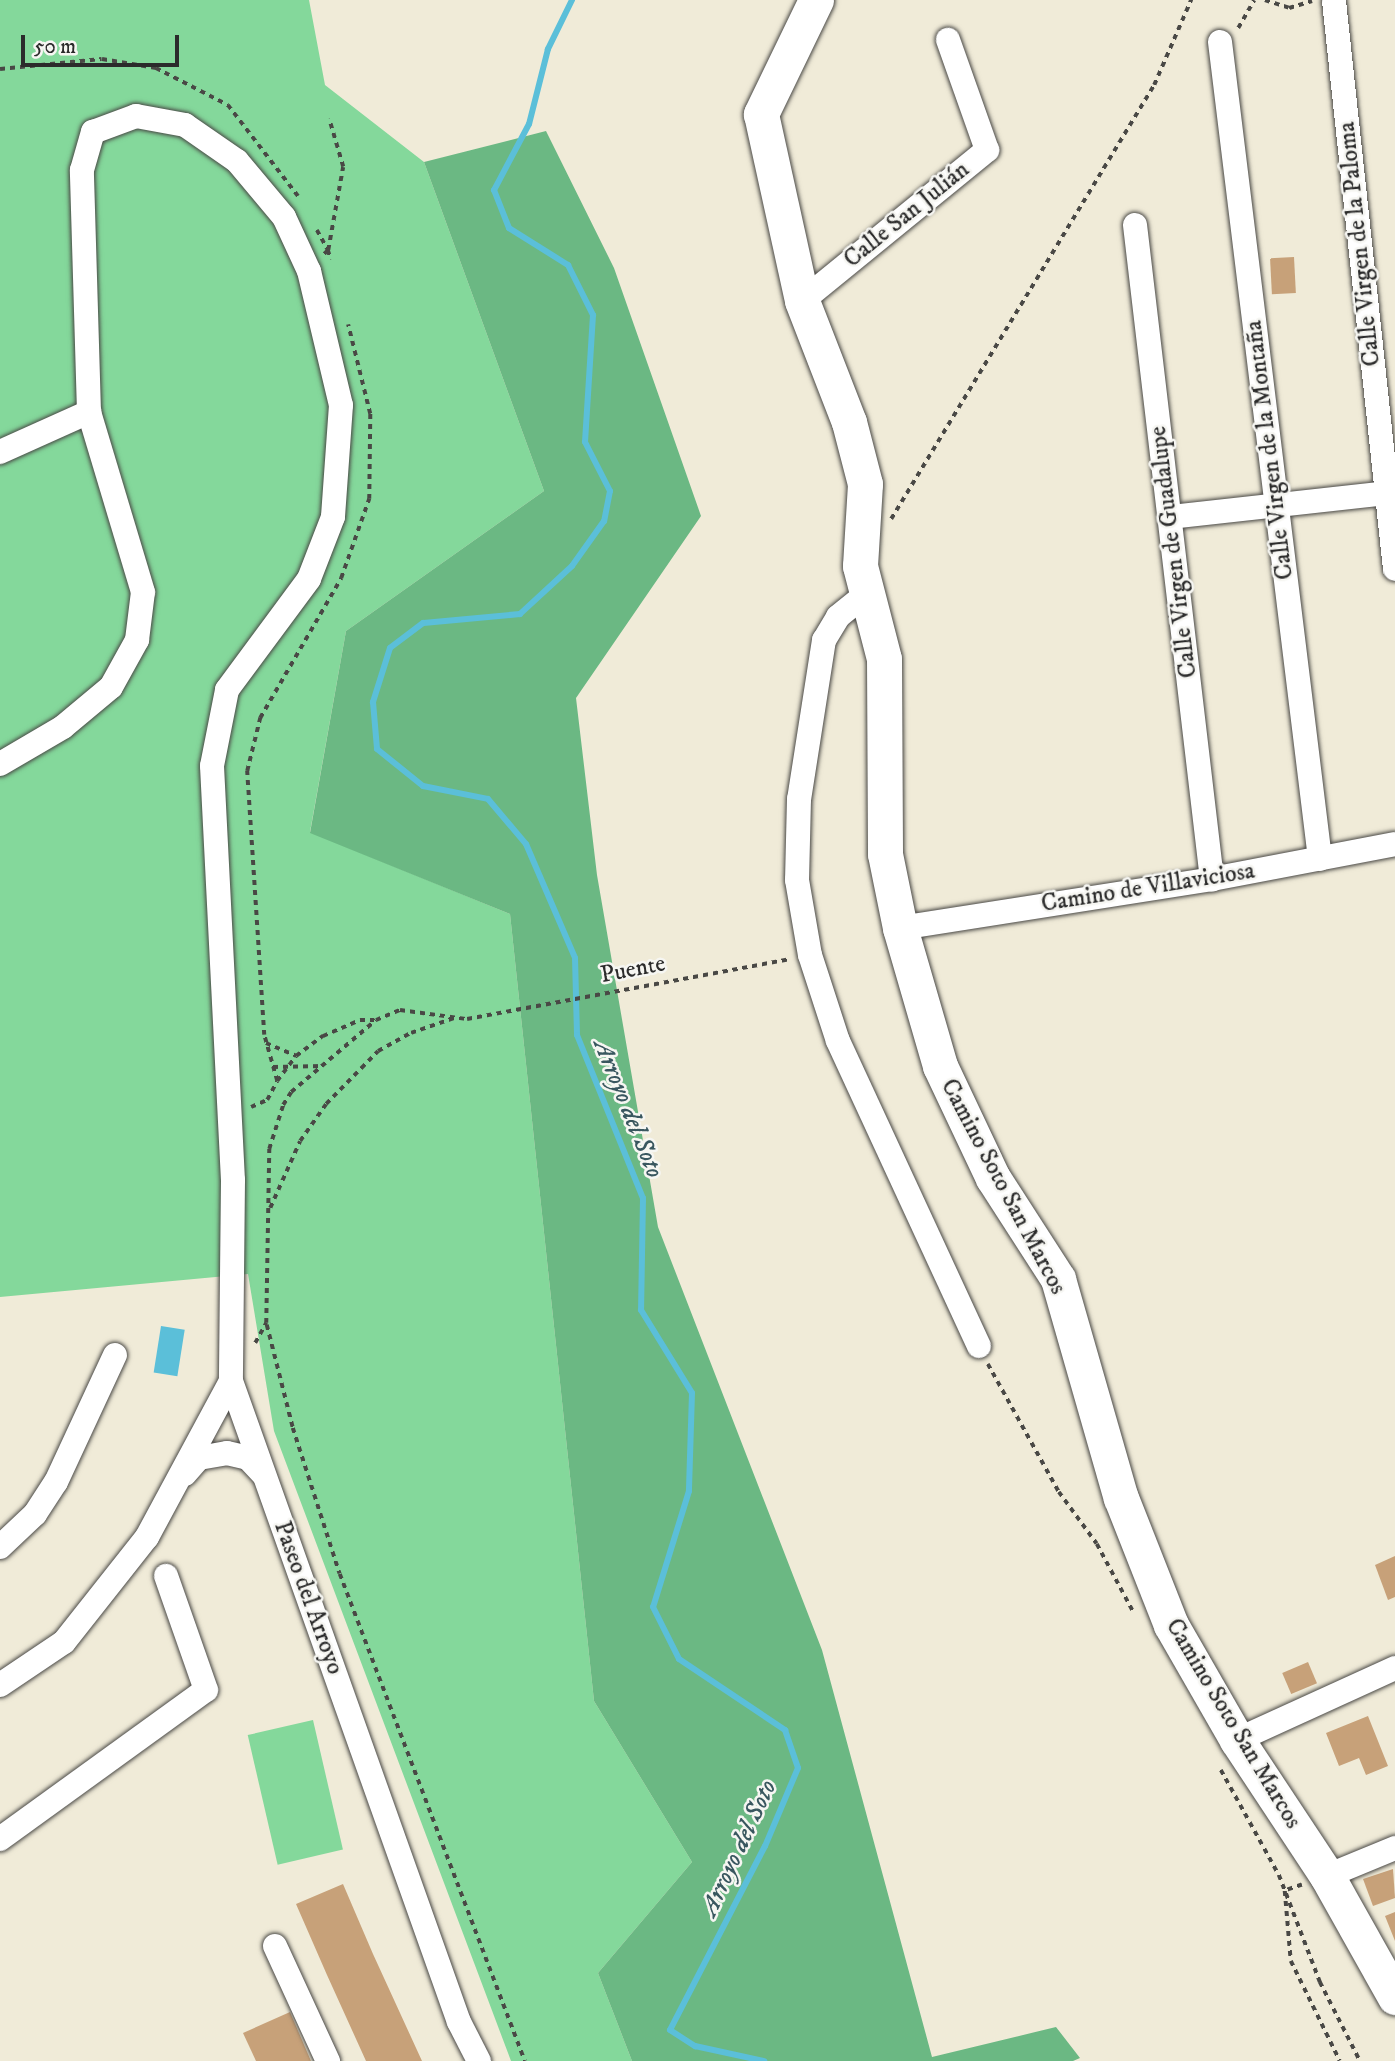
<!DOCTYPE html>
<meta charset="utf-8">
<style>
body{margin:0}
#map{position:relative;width:1395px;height:2061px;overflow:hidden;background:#f0ebd8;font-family:"IM FELL DW Pica",serif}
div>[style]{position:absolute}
.green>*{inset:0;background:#84d89b;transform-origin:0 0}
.forest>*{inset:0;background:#6bb883}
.water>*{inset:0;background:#5bbfd9;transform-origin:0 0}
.stream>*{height:6px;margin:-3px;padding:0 3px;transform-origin:3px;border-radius:3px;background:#5bbfd9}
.building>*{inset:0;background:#c7a179;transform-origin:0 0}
.path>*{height:3.5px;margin-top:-1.75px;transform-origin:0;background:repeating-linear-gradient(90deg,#494845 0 5px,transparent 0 10px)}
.roads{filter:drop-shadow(0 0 2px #494845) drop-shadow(0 0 2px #494845)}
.street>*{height:24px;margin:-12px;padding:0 12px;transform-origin:12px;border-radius:12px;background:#fff}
.secondary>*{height:35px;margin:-17.5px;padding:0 17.5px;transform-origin:17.5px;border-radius:17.5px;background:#fff}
span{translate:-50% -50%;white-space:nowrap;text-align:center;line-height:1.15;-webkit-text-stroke:5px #f6f6f2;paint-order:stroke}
.street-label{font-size:24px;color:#2b2b2b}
.water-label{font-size:26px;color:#39575f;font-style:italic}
.scale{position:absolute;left:21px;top:35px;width:158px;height:32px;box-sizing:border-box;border:4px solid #2b2b2b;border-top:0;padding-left:9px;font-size:21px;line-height:24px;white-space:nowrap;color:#2b2b2b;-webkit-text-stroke:5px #f6f6f2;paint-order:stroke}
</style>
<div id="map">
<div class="green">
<i style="clip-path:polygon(0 0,309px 0,325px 85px,424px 162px,544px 491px,346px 631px,310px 832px,510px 914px,594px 1701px,692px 1862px,598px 1973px,632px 2061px,511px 2061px,274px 1431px,248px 1274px,0 1297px)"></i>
<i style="left:313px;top:1720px;width:133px;height:67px;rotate:77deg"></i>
</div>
<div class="forest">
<i style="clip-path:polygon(546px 131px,614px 268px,701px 516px,576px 698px,597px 875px,658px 1227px,822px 1650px,932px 2057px,1056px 2027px,1080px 2058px,1073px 2061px,632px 2061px,598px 1973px,692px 1862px,594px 1701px,510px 914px,310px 833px,346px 631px,544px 491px,424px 162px)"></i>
</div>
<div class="water">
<i style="left:161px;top:1326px;width:24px;height:47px;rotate:9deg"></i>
</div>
<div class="stream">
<i style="left:572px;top:0;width:55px;rotate:116.1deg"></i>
<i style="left:548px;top:49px;width:77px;rotate:104.2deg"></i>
<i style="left:529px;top:124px;width:75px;rotate:117.9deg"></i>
<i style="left:494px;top:190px;width:41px;rotate:68.5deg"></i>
<i style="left:509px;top:228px;width:70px;rotate:32.1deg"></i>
<i style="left:568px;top:265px;width:56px;rotate:63.4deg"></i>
<i style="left:593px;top:315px;width:127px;rotate:93.6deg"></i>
<i style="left:585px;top:442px;width:55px;rotate:63deg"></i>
<i style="left:610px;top:491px;width:31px;rotate:101deg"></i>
<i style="left:604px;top:521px;width:55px;rotate:125.4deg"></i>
<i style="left:572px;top:566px;width:71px;rotate:137.3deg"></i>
<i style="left:520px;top:614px;width:97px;rotate:174.7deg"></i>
<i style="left:423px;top:623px;width:41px;rotate:142.9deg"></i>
<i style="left:390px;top:648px;width:57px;rotate:107.5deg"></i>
<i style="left:373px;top:702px;width:47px;rotate:85.1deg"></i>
<i style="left:377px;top:749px;width:59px;rotate:38.8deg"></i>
<i style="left:423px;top:786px;width:66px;rotate:11.3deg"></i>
<i style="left:488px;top:799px;width:59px;rotate:49.8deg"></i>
<i style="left:526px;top:844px;width:124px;rotate:66.7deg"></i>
<i style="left:575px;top:958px;width:77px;rotate:88.5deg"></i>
<i style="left:577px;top:1035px;width:176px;rotate:68deg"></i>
<i style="left:643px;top:1198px;width:112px;rotate:91deg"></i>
<i style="left:641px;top:1310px;width:97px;rotate:58.4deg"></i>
<i style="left:692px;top:1393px;width:98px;rotate:91.8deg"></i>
<i style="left:689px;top:1491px;width:121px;rotate:107.2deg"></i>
<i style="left:653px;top:1607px;width:58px;rotate:63.4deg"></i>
<i style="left:679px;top:1659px;width:128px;rotate:33.8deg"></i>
<i style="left:785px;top:1730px;width:40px;rotate:71.1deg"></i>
<i style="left:798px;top:1768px;width:85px;rotate:112.9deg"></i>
<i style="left:765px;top:1846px;width:207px;rotate:117.3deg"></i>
<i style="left:670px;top:2030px;width:30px;rotate:33deg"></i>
<i style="left:695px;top:2046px;width:71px;rotate:12.3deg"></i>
</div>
<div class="building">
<i style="left:1294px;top:257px;width:36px;height:24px;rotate:87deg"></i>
<i style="clip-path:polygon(1395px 1556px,1395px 1597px,1388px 1600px,1375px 1565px)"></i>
<i style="left:1308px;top:1662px;width:23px;height:28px;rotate:67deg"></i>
<i style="clip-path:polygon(1368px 1716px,1388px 1766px,1366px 1775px,1359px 1758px,1339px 1766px,1326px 1733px)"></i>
<i style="clip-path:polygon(1393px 1869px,1395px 1898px,1373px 1906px,1363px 1879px)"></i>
<i style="clip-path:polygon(343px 1884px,373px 1954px,422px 2061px,366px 2061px,327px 1975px,296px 1904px)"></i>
<i style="clip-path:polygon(1395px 1912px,1395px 1941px,1385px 1916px)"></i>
<i style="clip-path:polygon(290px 2012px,311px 2061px,256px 2061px,243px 2033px)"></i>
</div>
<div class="path">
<i style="left:1265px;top:0;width:25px;rotate:18deg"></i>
<i style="left:1289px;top:8px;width:24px;rotate:-17deg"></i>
<i style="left:1238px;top:28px;width:32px;rotate:-60deg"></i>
<i style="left:0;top:69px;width:102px;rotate:-5.6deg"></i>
<i style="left:102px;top:59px;width:55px;rotate:9.5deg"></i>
<i style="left:156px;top:68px;width:81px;rotate:27.2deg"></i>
<i style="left:228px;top:105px;width:115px;rotate:52.4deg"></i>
<i style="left:317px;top:230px;width:23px;rotate:61deg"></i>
<i style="left:328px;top:250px;width:84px;rotate:-79.8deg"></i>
<i style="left:343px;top:167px;width:50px;rotate:-106.3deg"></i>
<i style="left:324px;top:254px;width:6px;rotate:-45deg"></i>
<i style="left:328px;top:250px;width:10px;rotate:73deg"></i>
<i style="left:891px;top:519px;width:507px;rotate:-58.78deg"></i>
<i style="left:1154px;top:85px;width:93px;rotate:-66.5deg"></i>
<i style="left:266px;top:1043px;width:33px;rotate:23deg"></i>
<i style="left:296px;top:1056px;width:34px;rotate:-37deg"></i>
<i style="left:323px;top:1036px;width:40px;rotate:-23.4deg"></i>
<i style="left:360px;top:1020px;width:14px"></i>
<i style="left:273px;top:1067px;width:50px;rotate:-1.1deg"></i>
<i style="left:277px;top:1081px;width:31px;rotate:-53deg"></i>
<i style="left:251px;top:1107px;width:17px;rotate:-24deg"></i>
<i style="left:267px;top:1100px;width:21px;rotate:-62deg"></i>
<i style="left:277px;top:1081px;width:48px;rotate:-105.8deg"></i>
<i style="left:264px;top:1035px;width:265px;rotate:-93.7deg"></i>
<i style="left:247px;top:771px;width:55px;rotate:-76.2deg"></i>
<i style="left:260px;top:718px;width:162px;rotate:-59.9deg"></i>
<i style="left:341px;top:578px;width:84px;rotate:-70.5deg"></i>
<i style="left:369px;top:499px;width:85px;rotate:-89.3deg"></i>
<i style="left:370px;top:414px;width:92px;rotate:-103.9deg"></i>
<i style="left:270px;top:1208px;width:73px;rotate:-65.9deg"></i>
<i style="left:300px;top:1141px;width:45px;rotate:-54.9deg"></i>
<i style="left:326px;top:1104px;width:74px;rotate:-45.5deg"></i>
<i style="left:378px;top:1051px;width:38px;rotate:-29deg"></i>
<i style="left:411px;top:1033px;width:46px;rotate:-19.2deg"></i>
<i style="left:267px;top:1325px;width:106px;rotate:75.8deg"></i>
<i style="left:293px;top:1428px;width:153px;rotate:72.2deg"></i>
<i style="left:340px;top:1574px;width:521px;rotate:69.2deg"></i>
<i style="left:255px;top:1343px;width:23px;rotate:-61deg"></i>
<i style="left:266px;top:1323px;width:174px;rotate:-89deg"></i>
<i style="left:269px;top:1149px;width:46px;rotate:-72.3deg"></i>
<i style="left:283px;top:1105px;width:15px;rotate:-58deg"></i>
<i style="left:291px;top:1092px;width:111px;rotate:-40.3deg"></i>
<i style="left:376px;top:1020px;width:26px;rotate:-23deg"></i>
<i style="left:400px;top:1010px;width:68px;rotate:7.7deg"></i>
<i style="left:467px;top:1019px;width:329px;rotate:-10.5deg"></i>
<i style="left:988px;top:1364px;width:146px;rotate:61deg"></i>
<i style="left:1059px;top:1492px;width:64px;rotate:53.8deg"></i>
<i style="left:1097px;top:1544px;width:78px;rotate:61.8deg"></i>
<i style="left:1221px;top:1770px;width:120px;rotate:61.1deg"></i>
<i style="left:1279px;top:1875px;width:115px;rotate:69deg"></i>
<i style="left:1320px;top:1982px;width:89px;rotate:63.1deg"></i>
<i style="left:1302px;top:1885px;width:18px;rotate:161deg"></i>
<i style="left:1285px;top:1891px;width:70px;rotate:85.1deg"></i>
<i style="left:1291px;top:1961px;width:111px;rotate:63.9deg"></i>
</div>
<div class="roads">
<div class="street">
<i style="left:1334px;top:1px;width:571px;rotate:83.87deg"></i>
<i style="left:1220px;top:42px;width:823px;rotate:83.02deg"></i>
<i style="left:1135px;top:225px;width:659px;rotate:83.29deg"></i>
<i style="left:802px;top:301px;width:239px;rotate:-39.2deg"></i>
<i style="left:987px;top:150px;width:117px;rotate:-109.5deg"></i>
<i style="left:0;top:452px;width:98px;rotate:-24.2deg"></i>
<i style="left:89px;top:412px;width:242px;rotate:-91.7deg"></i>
<i style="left:82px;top:170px;width:40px;rotate:-74deg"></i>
<i style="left:93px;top:132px;width:46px;rotate:-20.4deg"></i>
<i style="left:136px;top:116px;width:50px;rotate:10.4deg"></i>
<i style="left:185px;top:125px;width:63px;rotate:34.7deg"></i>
<i style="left:237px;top:161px;width:73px;rotate:50deg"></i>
<i style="left:284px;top:217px;width:60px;rotate:65.2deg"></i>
<i style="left:309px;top:271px;width:138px;rotate:76.6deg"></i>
<i style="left:341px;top:405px;width:112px;rotate:94.1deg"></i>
<i style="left:333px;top:517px;width:66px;rotate:111.2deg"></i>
<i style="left:309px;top:579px;width:138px;rotate:126.5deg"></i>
<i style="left:227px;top:690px;width:77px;rotate:101.2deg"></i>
<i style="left:212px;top:766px;width:415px;rotate:87.1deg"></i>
<i style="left:233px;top:1180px;width:201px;rotate:90.6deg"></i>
<i style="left:231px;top:1381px;width:680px;rotate:70.42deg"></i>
<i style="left:459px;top:2022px;width:44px;rotate:62.9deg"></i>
<i style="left:1170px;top:517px;width:226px;rotate:-6.3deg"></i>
<i style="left:866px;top:594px;width:36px;rotate:141deg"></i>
<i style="left:838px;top:617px;width:27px;rotate:121deg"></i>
<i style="left:824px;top:640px;width:161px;rotate:98.9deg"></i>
<i style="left:799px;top:799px;width:81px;rotate:91.4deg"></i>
<i style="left:797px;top:880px;width:76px;rotate:80.2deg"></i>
<i style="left:810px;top:955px;width:90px;rotate:72deg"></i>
<i style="left:838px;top:1041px;width:336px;rotate:65.2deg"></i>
<i style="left:0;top:764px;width:73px;rotate:-30.4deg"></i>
<i style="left:63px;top:727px;width:62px;rotate:-39.8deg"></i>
<i style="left:111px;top:687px;width:54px;rotate:-61deg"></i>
<i style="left:137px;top:640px;width:48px;rotate:-82.9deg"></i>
<i style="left:143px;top:592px;width:188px;rotate:-106.7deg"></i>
<i style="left:900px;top:928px;width:316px;rotate:-8.9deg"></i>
<i style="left:1212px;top:879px;width:186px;rotate:-10.8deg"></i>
<i style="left:185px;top:1474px;width:21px;rotate:-49deg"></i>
<i style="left:199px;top:1458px;width:28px;rotate:-10deg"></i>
<i style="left:227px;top:1453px;width:22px;rotate:13deg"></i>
<i style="left:248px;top:1458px;width:22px;rotate:47deg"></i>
<i style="left:0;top:1547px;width:48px;rotate:-43.3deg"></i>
<i style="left:35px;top:1514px;width:38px;rotate:-57deg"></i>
<i style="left:56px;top:1482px;width:140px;rotate:-65.1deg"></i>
<i style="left:0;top:1685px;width:77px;rotate:-33.9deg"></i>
<i style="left:64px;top:1642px;width:134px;rotate:-51.7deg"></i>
<i style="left:147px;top:1537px;width:177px;rotate:-61.7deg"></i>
<i style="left:1237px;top:1740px;width:174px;rotate:-24.5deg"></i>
<i style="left:0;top:1839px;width:254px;rotate:-35.9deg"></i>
<i style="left:206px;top:1690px;width:121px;rotate:-109.3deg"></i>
<i style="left:1327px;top:1876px;width:74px;rotate:-22.4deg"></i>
<i style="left:275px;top:1946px;width:127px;rotate:65.3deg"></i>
</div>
<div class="secondary">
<i style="left:816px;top:0;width:127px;rotate:115.8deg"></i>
<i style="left:761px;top:114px;width:191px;rotate:77.6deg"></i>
<i style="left:802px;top:301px;width:130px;rotate:68.8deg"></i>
<i style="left:849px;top:422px;width:64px;rotate:75.5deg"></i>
<i style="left:865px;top:484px;width:82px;rotate:93.5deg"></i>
<i style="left:860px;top:566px;width:96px;rotate:75.5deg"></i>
<i style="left:884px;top:659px;width:195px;rotate:89.7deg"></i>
<i style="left:885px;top:854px;width:76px;rotate:78.5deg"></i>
<i style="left:900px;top:928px;width:144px;rotate:73.8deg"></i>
<i style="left:940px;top:1066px;width:124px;rotate:64.7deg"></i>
<i style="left:993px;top:1178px;width:120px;rotate:57.2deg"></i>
<i style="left:1058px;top:1279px;width:228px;rotate:74deg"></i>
<i style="left:1121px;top:1498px;width:136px;rotate:68.5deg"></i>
<i style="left:1171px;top:1625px;width:133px;rotate:60.1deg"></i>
<i style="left:1237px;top:1740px;width:163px;rotate:56.5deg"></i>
<i style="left:1327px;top:1876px;width:139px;rotate:60.7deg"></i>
</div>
</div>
<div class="street-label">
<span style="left:907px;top:215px;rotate:-39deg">Calle San Julián</span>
<span style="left:1360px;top:244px;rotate:-96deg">Calle Virgen de la Paloma</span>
<span style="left:1270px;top:450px;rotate:-97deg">Calle Virgen de la Montaña</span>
<span style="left:1174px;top:552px;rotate:-97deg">Calle Virgen de Guadalupe</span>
<span style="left:1148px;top:888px;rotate:-9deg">Camino de Villaviciosa</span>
<span style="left:633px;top:970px;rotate:-11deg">Puente</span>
<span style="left:1003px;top:1187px;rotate:62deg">Camino Soto San Marcos</span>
<span style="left:308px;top:1598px;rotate:70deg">Paseo del Arroyo</span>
<span style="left:1233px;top:1724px;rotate:59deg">Camino Soto San Marcos</span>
</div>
<div class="water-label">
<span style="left:628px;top:1109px;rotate:68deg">Arroyo del Soto</span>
<span style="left:739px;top:1848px;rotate:-65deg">Arroyo del Soto</span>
</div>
<div class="scale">50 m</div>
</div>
